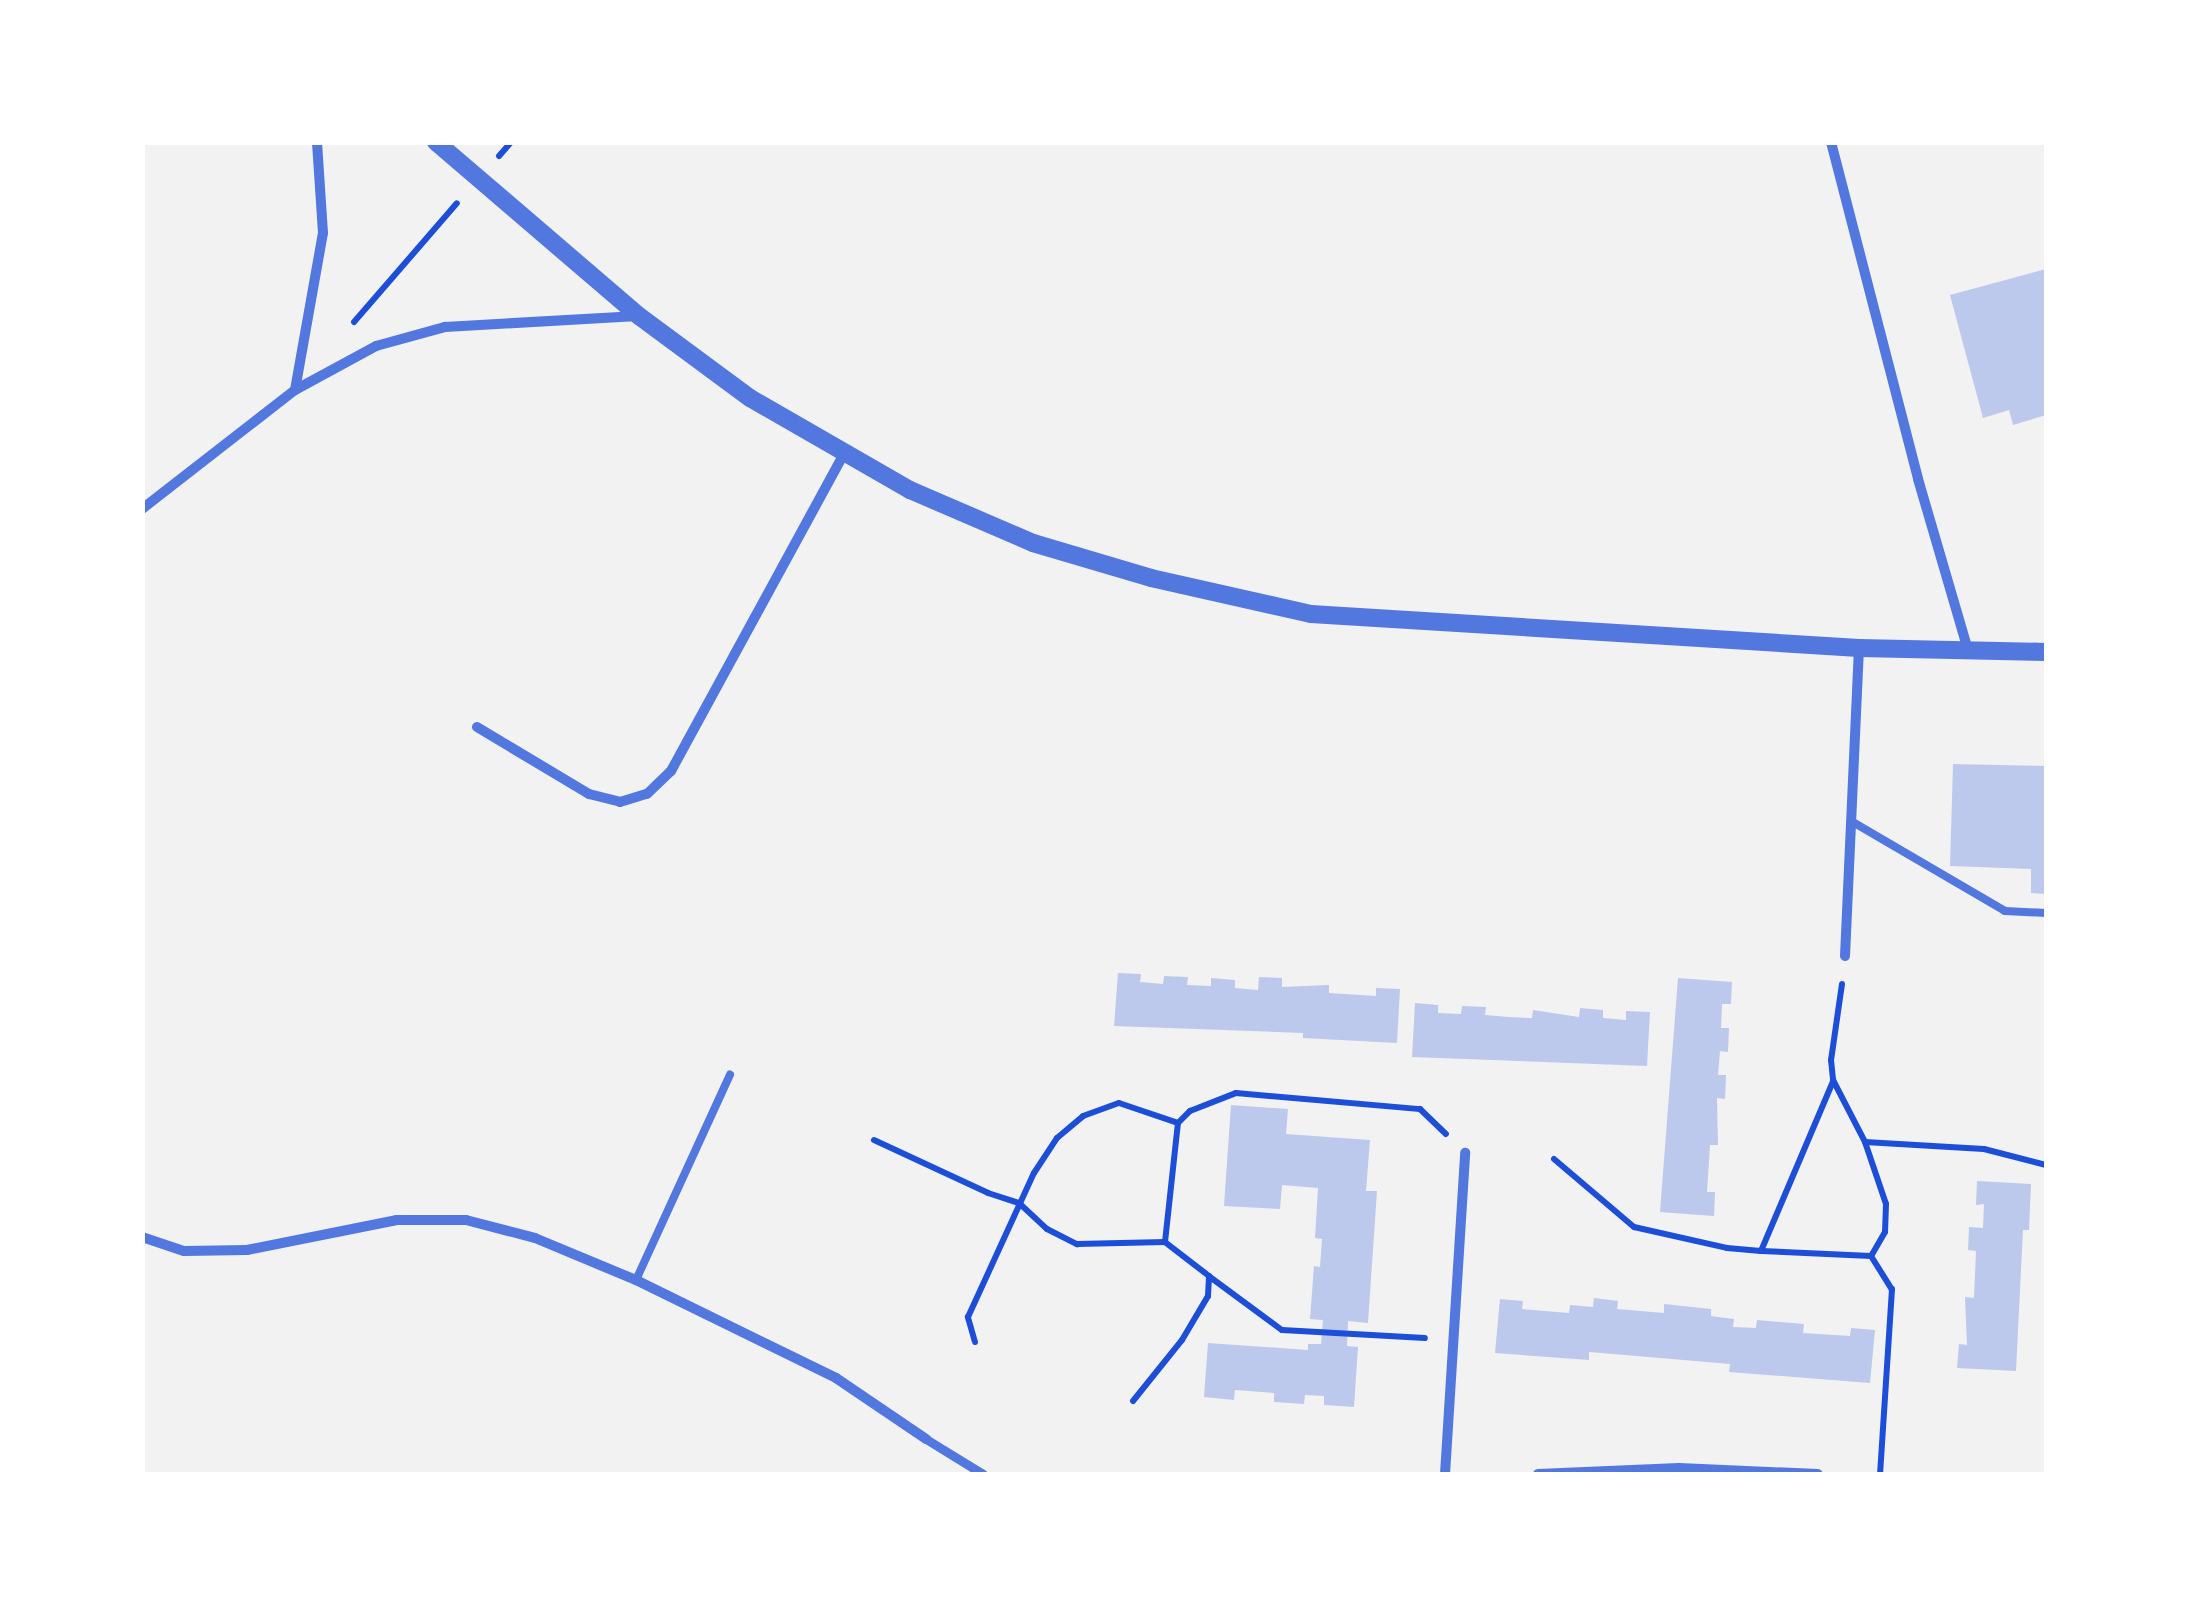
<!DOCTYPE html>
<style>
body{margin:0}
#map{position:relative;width:2189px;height:1617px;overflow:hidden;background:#f2f2f2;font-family:"PT Sans",sans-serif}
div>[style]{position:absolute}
.building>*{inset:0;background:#bdc9ec}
.path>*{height:6px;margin:-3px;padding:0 3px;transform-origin:3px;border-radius:3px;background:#1d4ed8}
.service>*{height:8px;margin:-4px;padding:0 4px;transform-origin:4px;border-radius:4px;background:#5277de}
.pedestrian>*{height:9px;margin:-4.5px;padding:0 4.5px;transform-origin:4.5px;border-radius:4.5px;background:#5277de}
.minor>*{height:10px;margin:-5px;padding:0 5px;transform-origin:5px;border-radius:5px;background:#5277de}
.tertiary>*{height:18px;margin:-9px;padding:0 9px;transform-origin:9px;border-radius:9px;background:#5277de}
span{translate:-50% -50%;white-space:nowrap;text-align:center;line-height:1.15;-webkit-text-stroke:8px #fff;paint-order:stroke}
.frame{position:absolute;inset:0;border:145px solid #fff;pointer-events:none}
</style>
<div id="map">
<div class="building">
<i style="clip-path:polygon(2046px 269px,2046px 415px,2013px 425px,2009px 410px,1983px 418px,1950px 295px)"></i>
<i style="clip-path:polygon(1953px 764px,2046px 766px,2046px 894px,2031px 893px,2031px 869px,1950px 866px)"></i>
<i style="clip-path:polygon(1118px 973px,1141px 974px,1140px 982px,1163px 984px,1164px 976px,1188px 977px,1187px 985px,1211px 986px,1211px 978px,1235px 980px,1235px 988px,1258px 990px,1259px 977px,1282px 978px,1282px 987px,1329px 985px,1329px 993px,1376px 996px,1376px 988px,1400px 989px,1397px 1043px,1303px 1038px,1303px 1033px,1114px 1026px)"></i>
<i style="clip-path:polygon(1678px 978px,1732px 982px,1731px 1004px,1722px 1004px,1721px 1028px,1729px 1028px,1728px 1052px,1720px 1051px,1718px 1075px,1726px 1075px,1725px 1099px,1717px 1098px,1718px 1145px,1710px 1145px,1707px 1192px,1715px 1192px,1714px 1216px,1660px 1212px)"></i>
<i style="clip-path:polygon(1415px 1003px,1438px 1005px,1438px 1013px,1461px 1014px,1462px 1006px,1486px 1007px,1485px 1015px,1509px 1017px,1532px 1018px,1533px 1010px,1579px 1017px,1580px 1008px,1603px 1010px,1603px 1018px,1626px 1020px,1626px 1011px,1650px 1012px,1647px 1066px,1412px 1057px)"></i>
<i style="clip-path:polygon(1231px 1105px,1288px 1109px,1286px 1134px,1370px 1140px,1366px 1191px,1377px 1191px,1368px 1323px,1348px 1321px,1347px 1346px,1358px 1347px,1354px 1407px,1324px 1405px,1324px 1396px,1305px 1395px,1304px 1404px,1274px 1402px,1274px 1393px,1235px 1390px,1234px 1400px,1204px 1397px,1208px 1343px,1308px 1350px,1308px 1344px,1321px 1344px,1323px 1320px,1310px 1319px,1314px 1266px,1320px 1267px,1322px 1239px,1315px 1238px,1318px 1188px,1282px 1185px,1280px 1209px,1224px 1206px)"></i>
<i style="clip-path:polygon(1977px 1181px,2031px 1184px,2029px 1230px,2023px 1230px,2016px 1371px,1957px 1368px,1959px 1344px,1967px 1345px,1965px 1297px,1974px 1298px,1976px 1251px,1968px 1250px,1969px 1227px,1983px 1228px,1984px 1204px,1976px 1205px)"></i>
<i style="clip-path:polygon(1594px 1298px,1618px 1301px,1617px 1309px,1664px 1313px,1664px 1304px,1711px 1309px,1711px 1316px,1734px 1319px,1733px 1327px,1756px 1328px,1757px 1320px,1804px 1324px,1803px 1333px,1850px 1336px,1851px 1328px,1875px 1330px,1870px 1383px,1729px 1372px,1730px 1364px,1637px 1356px,1589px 1352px,1589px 1360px,1495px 1353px,1500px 1299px,1523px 1301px,1522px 1309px,1569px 1313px,1570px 1305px,1593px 1307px)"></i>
</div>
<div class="path">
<i style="left:499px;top:156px;width:18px;rotate:-49deg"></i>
<i style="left:354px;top:322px;width:157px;rotate:-49.1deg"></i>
<i style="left:1842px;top:984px;width:77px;rotate:98.2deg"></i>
<i style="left:1831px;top:1060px;width:20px;rotate:84deg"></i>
<i style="left:1833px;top:1080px;width:70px;rotate:62.7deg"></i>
<i style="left:1865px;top:1142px;width:65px;rotate:71.3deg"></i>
<i style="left:1886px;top:1204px;width:28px;rotate:92deg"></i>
<i style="left:1885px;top:1232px;width:28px;rotate:120deg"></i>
<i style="left:1871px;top:1256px;width:39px;rotate:58deg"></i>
<i style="left:1892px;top:1289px;width:185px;rotate:93.7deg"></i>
<i style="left:874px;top:1140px;width:126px;rotate:24.9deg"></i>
<i style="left:988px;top:1193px;width:33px;rotate:18deg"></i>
<i style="left:1019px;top:1203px;width:38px;rotate:43deg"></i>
<i style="left:1047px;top:1229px;width:34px;rotate:27deg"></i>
<i style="left:1077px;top:1244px;width:88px;rotate:-1.3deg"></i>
<i style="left:1865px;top:1142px;width:119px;rotate:3.4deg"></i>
<i style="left:1984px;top:1149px;width:64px;rotate:14.5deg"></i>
<i style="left:1554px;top:1159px;width:105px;rotate:40.4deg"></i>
<i style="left:1634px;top:1227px;width:95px;rotate:12.7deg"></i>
<i style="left:1727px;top:1248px;width:34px;rotate:5deg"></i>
<i style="left:1761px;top:1251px;width:185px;rotate:-67deg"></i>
<i style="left:1761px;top:1251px;width:110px;rotate:2.6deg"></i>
<i style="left:1210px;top:1277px;width:89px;rotate:36.4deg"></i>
<i style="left:1282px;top:1330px;width:143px;rotate:3.2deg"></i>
<i style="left:975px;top:1342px;width:26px;rotate:-106deg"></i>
<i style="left:968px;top:1317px;width:158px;rotate:-65.4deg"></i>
<i style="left:1034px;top:1173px;width:42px;rotate:-56.7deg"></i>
<i style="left:1057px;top:1138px;width:34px;rotate:-40deg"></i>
<i style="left:1083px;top:1116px;width:38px;rotate:-20deg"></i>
<i style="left:1119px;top:1103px;width:62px;rotate:18.7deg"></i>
<i style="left:1133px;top:1401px;width:78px;rotate:-51.2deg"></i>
<i style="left:1182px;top:1340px;width:51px;rotate:-59.4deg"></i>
<i style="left:1208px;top:1296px;width:20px;rotate:-87deg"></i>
<i style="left:1209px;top:1276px;width:56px;rotate:-142.3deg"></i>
<i style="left:1165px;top:1242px;width:120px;rotate:-83.8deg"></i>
<i style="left:1178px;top:1123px;width:17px;rotate:-45deg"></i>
<i style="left:1190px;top:1111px;width:49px;rotate:-21.4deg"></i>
<i style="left:1236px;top:1093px;width:185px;rotate:5deg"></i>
<i style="left:1420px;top:1109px;width:36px;rotate:44deg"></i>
</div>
<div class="service">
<i style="left:1851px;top:821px;width:178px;rotate:30.3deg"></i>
<i style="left:2005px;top:911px;width:41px;rotate:2.8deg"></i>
<i style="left:636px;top:1280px;width:226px;rotate:-65.4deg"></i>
</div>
<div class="pedestrian">
<i style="left:926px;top:1439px;width:67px;rotate:31.6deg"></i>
</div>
<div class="minor">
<i style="left:1831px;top:142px;width:348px;rotate:75.5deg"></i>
<i style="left:1918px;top:479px;width:178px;rotate:73.7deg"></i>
<i style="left:295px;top:390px;width:92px;rotate:-28.5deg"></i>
<i style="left:376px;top:346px;width:72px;rotate:-15.4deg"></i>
<i style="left:445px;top:327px;width:193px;rotate:-3.3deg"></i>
<i style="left:142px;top:509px;width:194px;rotate:-37.9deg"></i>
<i style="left:295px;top:390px;width:159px;rotate:-79.9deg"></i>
<i style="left:323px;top:233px;width:91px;rotate:-93.8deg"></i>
<i style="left:477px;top:727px;width:131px;rotate:30.9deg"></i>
<i style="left:589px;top:794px;width:32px;rotate:14deg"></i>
<i style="left:620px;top:802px;width:28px;rotate:-17deg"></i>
<i style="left:647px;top:794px;width:33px;rotate:-44deg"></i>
<i style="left:671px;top:771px;width:360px;rotate:-61.4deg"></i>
<i style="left:1845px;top:956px;width:308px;rotate:-87.4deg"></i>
<i style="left:142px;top:1237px;width:44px;rotate:18.4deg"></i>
<i style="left:184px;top:1251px;width:63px;rotate:-0.9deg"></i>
<i style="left:247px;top:1250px;width:153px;rotate:-11.3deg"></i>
<i style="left:397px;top:1220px;width:69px"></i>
<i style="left:466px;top:1220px;width:71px;rotate:14.6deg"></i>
<i style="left:535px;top:1238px;width:109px;rotate:22.6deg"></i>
<i style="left:636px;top:1280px;width:223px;rotate:26.1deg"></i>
<i style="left:836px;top:1378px;width:109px;rotate:34.1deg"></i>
<i style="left:1445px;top:1474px;width:322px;rotate:-86.4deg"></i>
<i style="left:1538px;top:1474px;width:141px;rotate:-2.4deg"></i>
<i style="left:1679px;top:1468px;width:139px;rotate:2.5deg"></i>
</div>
<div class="tertiary">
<i style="left:436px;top:142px;width:267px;rotate:40.6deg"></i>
<i style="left:639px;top:316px;width:138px;rotate:36.5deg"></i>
<i style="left:750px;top:398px;width:185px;rotate:29.9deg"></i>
<i style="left:910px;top:490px;width:134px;rotate:23.3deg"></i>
<i style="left:1033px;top:543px;width:123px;rotate:16.5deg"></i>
<i style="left:1151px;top:578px;width:164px;rotate:12.7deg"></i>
<i style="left:1311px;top:614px;width:549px;rotate:3.55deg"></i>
<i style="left:1859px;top:648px;width:187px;rotate:1.2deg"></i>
</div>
<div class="frame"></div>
</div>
